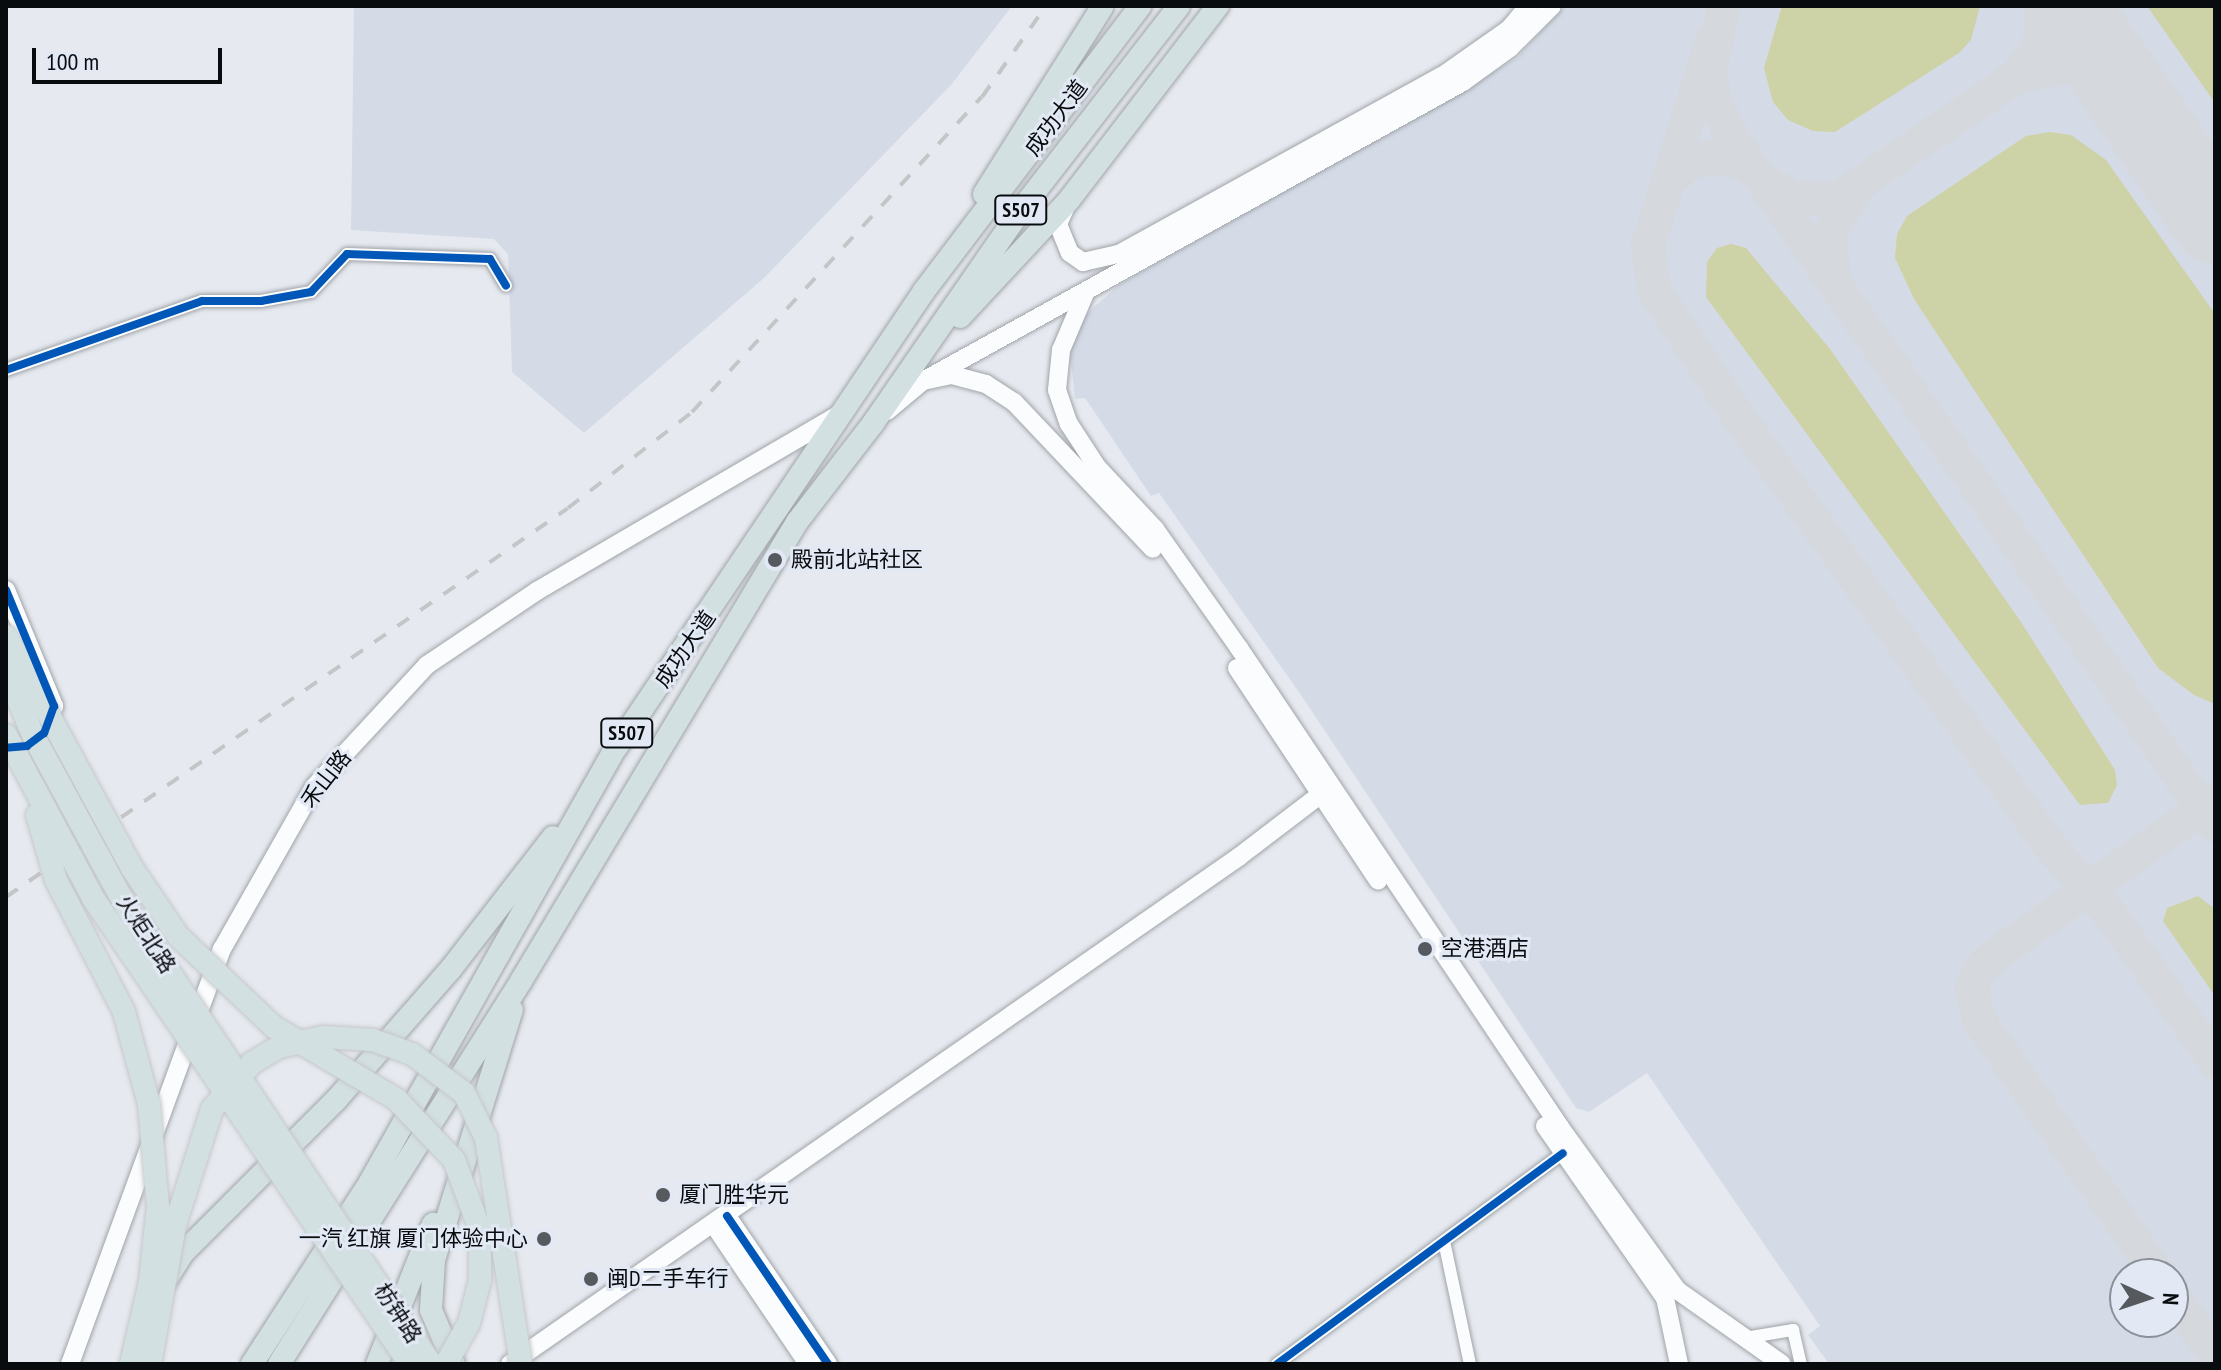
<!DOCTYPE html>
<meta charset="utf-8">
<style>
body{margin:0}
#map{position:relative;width:2221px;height:1370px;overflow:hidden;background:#e6eaf0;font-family:"PT Sans Narrow","Noto Sans SC",sans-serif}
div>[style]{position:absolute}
.built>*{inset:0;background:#d4dbe7}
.green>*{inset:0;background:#cdd2a7}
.taxiway>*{height:34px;margin:-17px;padding:0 17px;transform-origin:17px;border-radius:17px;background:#d5d8dc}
.runway>*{height:86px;margin:-43px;padding:0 43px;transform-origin:43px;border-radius:43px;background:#d5d8dc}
.roads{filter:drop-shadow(0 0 2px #a0a4a8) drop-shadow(0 0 2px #a0a4a8)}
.street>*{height:12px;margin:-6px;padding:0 6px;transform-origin:6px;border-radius:6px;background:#fbfcfd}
.secondary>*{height:18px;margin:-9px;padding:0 9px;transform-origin:9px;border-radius:9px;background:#fbfcfd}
.highway>*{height:22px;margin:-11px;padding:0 11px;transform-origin:11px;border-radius:11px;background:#d3e0e2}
.rail>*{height:4px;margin-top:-2px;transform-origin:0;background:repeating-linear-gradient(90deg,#c4c5c7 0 14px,transparent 0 28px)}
.bridges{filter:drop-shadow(0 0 2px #c5c7c9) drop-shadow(0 0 2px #c5c7c9)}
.highway-bridge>*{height:22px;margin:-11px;padding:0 11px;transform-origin:11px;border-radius:11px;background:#d3e0e2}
.cycleway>*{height:8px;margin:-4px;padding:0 4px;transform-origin:4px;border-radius:4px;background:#0057b8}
.dots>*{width:22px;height:22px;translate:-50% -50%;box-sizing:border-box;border:4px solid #e2e9f4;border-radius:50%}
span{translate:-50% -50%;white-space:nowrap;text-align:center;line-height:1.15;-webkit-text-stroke:6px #e2e9f4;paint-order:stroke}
.shield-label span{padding:2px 6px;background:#e2e9f4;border:2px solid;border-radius:6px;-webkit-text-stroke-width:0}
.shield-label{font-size:20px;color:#090c0f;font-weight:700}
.street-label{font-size:22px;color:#090c0f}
.poi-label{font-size:22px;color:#090c0f}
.left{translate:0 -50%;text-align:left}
.right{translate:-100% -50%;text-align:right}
.frame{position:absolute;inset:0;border:8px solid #090c0f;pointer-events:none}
.north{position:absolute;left:2109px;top:1258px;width:80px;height:80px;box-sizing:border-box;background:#e2e9f4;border:2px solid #8b9198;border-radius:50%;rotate:93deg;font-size:22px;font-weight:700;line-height:32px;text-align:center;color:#090c0f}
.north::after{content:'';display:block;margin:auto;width:28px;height:36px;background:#565a5e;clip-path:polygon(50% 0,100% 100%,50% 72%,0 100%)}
.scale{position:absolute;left:32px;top:48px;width:190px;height:36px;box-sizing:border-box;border:4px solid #090c0f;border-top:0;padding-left:10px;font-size:24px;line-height:28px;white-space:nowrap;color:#090c0f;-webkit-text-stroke:6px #e2e9f4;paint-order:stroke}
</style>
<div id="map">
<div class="built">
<i style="clip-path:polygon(354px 6px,1012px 6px,951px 85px,764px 278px,584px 433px,512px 372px,508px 254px,494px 239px,351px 230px)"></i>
<i style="clip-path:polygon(evenodd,1565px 6px,2215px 6px,2215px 1364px,1829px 1364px,1808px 1335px,1820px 1326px,1647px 1073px,1589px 1112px,1576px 1108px,1301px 695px,1159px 493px,1151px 496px,1085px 398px,1075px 399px,1070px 352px,1084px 316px,1119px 285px,1499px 69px,1518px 57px,1565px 6px,2125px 1274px,2173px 1274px,2173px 1322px,2125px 1322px,2125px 1274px)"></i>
</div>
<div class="green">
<i style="clip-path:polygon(1782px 6px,1980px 6px,1971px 40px,1959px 53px,1835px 132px,1813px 131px,1788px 120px,1773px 102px,1764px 68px)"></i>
<i style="clip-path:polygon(2147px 6px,2215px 6px,2215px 103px)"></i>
<i style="clip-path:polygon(2050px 132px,2071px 135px,2106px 160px,2215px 314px,2215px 704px,2194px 695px,2158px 668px,1914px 299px,1895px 258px,1897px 234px,1907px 216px,2026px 136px)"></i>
<i style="clip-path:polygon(1731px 244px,1746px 248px,1830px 349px,2021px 622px,2115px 770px,2117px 785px,2108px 803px,2080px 805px,1706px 297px,1707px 262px,1717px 248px)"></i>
<i style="clip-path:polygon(2198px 896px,2215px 909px,2215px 996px,2163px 921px,2167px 908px)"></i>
</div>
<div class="taxiway">
<i style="left:1724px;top:6px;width:66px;rotate:102.3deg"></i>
<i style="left:1710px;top:70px;width:30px;rotate:82deg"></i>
<i style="left:1714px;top:100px;width:43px;rotate:64deg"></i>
<i style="left:1733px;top:139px;width:839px;rotate:54.95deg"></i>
<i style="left:2042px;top:6px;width:37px;rotate:93deg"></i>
<i style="left:2040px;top:43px;width:42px;rotate:125.2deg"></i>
<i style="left:2016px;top:77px;width:59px;rotate:-10.7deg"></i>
<i style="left:2074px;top:66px;width:38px;rotate:22deg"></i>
<i style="left:2109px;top:80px;width:110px;rotate:52.4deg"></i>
<i style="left:1713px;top:38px;width:217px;rotate:107.4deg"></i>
<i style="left:1648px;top:245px;width:45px;rotate:82.4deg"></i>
<i style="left:1654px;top:290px;width:151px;rotate:56.3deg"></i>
<i style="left:1738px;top:416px;width:531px;rotate:54.04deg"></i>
<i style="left:2050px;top:846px;width:91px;rotate:48.6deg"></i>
<i style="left:2110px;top:914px;width:181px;rotate:54.5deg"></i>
<i style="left:1763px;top:181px;width:36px;rotate:28deg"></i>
<i style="left:1795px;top:198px;width:43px"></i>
<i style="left:1838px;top:198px;width:215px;rotate:-34.2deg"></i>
<i style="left:1667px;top:182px;width:28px;rotate:-41deg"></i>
<i style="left:1688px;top:164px;width:21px;rotate:-19deg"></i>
<i style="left:1708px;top:157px;width:30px;rotate:8deg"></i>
<i style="left:1738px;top:161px;width:24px;rotate:33deg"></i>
<i style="left:1834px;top:281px;width:48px;rotate:-94.8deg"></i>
<i style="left:1830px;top:233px;width:50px;rotate:-58.8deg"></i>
<i style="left:2158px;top:1274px;width:311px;rotate:-125.2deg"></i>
<i style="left:1979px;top:1020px;width:32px;rotate:-103deg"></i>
<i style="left:1972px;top:989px;width:17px;rotate:-73deg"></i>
<i style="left:1977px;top:973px;width:19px;rotate:-47deg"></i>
<i style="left:1990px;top:959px;width:276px;rotate:-35.4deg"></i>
<i style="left:2173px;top:1296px;width:72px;rotate:54.6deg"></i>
</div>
<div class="runway">
<i style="left:2066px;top:6px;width:262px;rotate:55.3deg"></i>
</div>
<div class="roads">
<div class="street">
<i style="left:6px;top:370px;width:208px;rotate:-19.4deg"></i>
<i style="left:202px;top:301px;width:59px"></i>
<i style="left:261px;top:301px;width:51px;rotate:-10.2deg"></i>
<i style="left:311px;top:292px;width:52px;rotate:-46.5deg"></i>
<i style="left:347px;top:254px;width:143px;rotate:2deg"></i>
<i style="left:490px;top:259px;width:31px;rotate:59deg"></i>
<i style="left:1444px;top:1241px;width:126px;rotate:78.1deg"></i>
<i style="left:1745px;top:1338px;width:49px;rotate:-9.5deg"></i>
<i style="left:1793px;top:1330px;width:35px;rotate:77deg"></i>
<i style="left:1277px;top:1364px;width:355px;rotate:-36.4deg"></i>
</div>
<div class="secondary">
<i style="left:1066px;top:206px;width:20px;rotate:114deg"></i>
<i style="left:1058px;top:224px;width:31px;rotate:68deg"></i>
<i style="left:1070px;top:253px;width:16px;rotate:35deg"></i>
<i style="left:1083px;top:262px;width:37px;rotate:-13deg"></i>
<i style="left:1119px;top:254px;width:369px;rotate:-28.9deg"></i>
<i style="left:1442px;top:76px;width:82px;rotate:-35deg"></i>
<i style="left:1509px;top:29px;width:30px;rotate:-50deg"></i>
<i style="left:1086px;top:291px;width:64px;rotate:113deg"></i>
<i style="left:1061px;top:350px;width:40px;rotate:95.7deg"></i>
<i style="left:1057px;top:390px;width:36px;rotate:71deg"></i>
<i style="left:1069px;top:424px;width:51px;rotate:56.9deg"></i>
<i style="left:1097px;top:467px;width:85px;rotate:46.9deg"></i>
<i style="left:1155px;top:529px;width:146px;rotate:54.8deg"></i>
<i style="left:1239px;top:648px;width:577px;rotate:56.17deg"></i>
<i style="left:1560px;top:1127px;width:201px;rotate:54.3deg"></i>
<i style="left:1677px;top:1290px;width:128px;rotate:35.2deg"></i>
<i style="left:923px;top:381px;width:30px;rotate:-12deg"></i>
<i style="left:952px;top:375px;width:35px;rotate:15deg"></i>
<i style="left:986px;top:384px;width:33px;rotate:33deg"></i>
<i style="left:1014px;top:402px;width:202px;rotate:46.6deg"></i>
<i style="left:887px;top:411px;width:47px;rotate:-39.8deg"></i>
<i style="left:923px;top:381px;width:617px;rotate:-28.97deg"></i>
<i style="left:1463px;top:82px;width:58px;rotate:-35.9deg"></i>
<i style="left:1510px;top:48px;width:59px;rotate:-45deg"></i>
<i style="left:6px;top:590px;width:126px;rotate:67.5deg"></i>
<i style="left:54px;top:706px;width:29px;rotate:110deg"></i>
<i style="left:44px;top:733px;width:21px;rotate:143deg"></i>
<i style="left:27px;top:746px;width:21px;rotate:175deg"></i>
<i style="left:1237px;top:668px;width:255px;rotate:56.4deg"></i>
<i style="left:1545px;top:1126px;width:210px;rotate:55.1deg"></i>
<i style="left:1665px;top:1298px;width:67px;rotate:78deg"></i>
<i style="left:727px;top:1216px;width:179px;rotate:55.7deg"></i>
<i style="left:714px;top:1225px;width:168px;rotate:55.9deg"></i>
<i style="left:70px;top:1364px;width:442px;rotate:-69.9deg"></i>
<i style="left:222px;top:949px;width:186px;rotate:-60.4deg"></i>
<i style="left:314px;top:787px;width:166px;rotate:-47.2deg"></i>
<i style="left:427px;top:665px;width:133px;rotate:-33.9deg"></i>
<i style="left:537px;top:591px;width:349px;rotate:-30.3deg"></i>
<i style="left:510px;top:1364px;width:889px;rotate:-34.83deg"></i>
<i style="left:1240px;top:856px;width:112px;rotate:-37.4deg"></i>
</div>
<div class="highway">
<i style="left:984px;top:194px;width:222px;rotate:-57.7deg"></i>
<i style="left:960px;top:317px;width:160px;rotate:-47deg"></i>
<i style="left:1069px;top:200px;width:245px;rotate:-52.5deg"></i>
<i style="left:166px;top:1280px;width:32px;rotate:-58deg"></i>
<i style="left:183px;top:1253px;width:218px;rotate:-45deg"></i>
<i style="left:337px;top:1099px;width:171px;rotate:-48.8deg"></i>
<i style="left:450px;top:970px;width:168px;rotate:-52.2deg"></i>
<i style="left:252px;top:1364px;width:217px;rotate:-57deg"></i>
<i style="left:370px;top:1182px;width:499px;rotate:-60.5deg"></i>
<i style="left:616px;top:748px;width:551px;rotate:-56.02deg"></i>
<i style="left:924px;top:291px;width:358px;rotate:-52.8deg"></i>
<i style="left:279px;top:1364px;width:453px;rotate:-57.7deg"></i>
<i style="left:521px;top:981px;width:536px;rotate:-58.98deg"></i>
<i style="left:797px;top:522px;width:126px;rotate:-52.4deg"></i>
<i style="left:874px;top:422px;width:257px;rotate:-55.3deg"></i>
<i style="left:1020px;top:211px;width:259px;rotate:-52.2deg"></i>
<i style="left:377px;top:1364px;width:151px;rotate:-68.2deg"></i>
<i style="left:454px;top:1364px;width:59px;rotate:-113.1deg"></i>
<i style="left:431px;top:1310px;width:50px;rotate:-86.6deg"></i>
<i style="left:434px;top:1260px;width:262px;rotate:-72.7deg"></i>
</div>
</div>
<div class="rail">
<i style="left:6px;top:897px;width:683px;rotate:-34.69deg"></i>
<i style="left:568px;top:508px;width:157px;rotate:-37.7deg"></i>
<i style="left:692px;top:412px;width:428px;rotate:-47.4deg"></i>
<i style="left:982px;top:97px;width:111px;rotate:-54.9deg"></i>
</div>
<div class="bridges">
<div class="highway-bridge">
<i style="left:6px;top:636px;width:264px;rotate:61.5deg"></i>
<i style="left:132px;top:868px;width:82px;rotate:55.9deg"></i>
<i style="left:178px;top:936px;width:132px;rotate:43.5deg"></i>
<i style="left:274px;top:1027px;width:142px;rotate:30.5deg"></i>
<i style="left:396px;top:1099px;width:84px;rotate:46.4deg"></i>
<i style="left:454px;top:1160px;width:75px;rotate:69.6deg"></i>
<i style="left:480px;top:1230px;width:50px;rotate:90deg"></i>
<i style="left:480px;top:1280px;width:44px;rotate:104.3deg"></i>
<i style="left:469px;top:1323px;width:47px;rotate:119.3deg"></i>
<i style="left:6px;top:671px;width:69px;rotate:67.1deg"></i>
<i style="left:33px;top:735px;width:199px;rotate:61.5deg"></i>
<i style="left:128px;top:910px;width:546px;rotate:56.28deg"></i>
<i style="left:6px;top:735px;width:185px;rotate:61.9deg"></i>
<i style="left:93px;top:898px;width:564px;rotate:55.77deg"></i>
<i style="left:37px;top:815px;width:68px;rotate:73.7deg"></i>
<i style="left:56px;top:880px;width:148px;rotate:62.7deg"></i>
<i style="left:124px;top:1012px;width:95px;rotate:74.8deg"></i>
<i style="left:149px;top:1104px;width:102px;rotate:85deg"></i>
<i style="left:158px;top:1206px;width:76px;rotate:96deg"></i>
<i style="left:150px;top:1282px;width:84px;rotate:103deg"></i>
<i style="left:150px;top:1364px;width:141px;rotate:-79.8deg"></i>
<i style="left:175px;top:1225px;width:122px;rotate:-72.3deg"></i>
<i style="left:212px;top:1109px;width:61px;rotate:-49deg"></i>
<i style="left:252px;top:1063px;width:31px;rotate:-31deg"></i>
<i style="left:279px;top:1047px;width:45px;rotate:-12.8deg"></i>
<i style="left:323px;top:1037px;width:50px;rotate:3.4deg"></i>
<i style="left:373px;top:1040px;width:41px;rotate:19.7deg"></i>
<i style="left:412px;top:1054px;width:65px;rotate:36.9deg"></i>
<i style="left:464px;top:1093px;width:50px;rotate:63.9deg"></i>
<i style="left:486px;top:1138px;width:229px;rotate:81.2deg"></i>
</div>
</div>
<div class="cycleway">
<i style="left:6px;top:370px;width:208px;rotate:-19.4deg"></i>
<i style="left:202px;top:301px;width:59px"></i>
<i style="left:261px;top:301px;width:51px;rotate:-10.2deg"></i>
<i style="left:311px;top:292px;width:52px;rotate:-46.5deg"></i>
<i style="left:347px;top:254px;width:143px;rotate:2deg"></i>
<i style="left:490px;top:259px;width:31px;rotate:59deg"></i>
<i style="left:6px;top:590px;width:126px;rotate:67.5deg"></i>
<i style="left:54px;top:706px;width:29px;rotate:110deg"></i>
<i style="left:44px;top:733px;width:21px;rotate:143deg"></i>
<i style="left:27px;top:746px;width:21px;rotate:175deg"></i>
<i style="left:727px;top:1216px;width:179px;rotate:55.7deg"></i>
<i style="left:1277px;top:1364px;width:355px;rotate:-36.4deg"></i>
</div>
<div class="dots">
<i style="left:775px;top:560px;background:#565a5e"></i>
<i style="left:1425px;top:949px;background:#565a5e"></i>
<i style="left:663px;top:1195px;background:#565a5e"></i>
<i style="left:544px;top:1239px;background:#565a5e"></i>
<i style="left:591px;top:1279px;background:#565a5e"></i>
</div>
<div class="shield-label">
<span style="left:1021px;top:210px">S507</span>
<span style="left:627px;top:733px">S507</span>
</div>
<div class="street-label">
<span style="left:1056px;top:118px;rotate:-53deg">成功大道</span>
<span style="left:685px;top:649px;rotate:-55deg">成功大道</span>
<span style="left:326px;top:779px;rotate:-52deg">禾山路</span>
<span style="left:146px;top:934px;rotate:57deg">火炬北路</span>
<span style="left:398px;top:1313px;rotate:57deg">枋钟路</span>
</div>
<div class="poi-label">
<span class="left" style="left:791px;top:560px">殿前北站社区</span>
<span class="left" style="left:1441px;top:949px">空港酒店</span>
<span class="left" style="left:679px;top:1195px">厦门胜华元</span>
<span class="right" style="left:528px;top:1239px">一汽 红旗 厦门体验中心</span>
<span class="left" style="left:607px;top:1279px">闽D二手车行</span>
</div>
<div class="frame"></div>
<div class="north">N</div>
<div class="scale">100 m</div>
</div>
